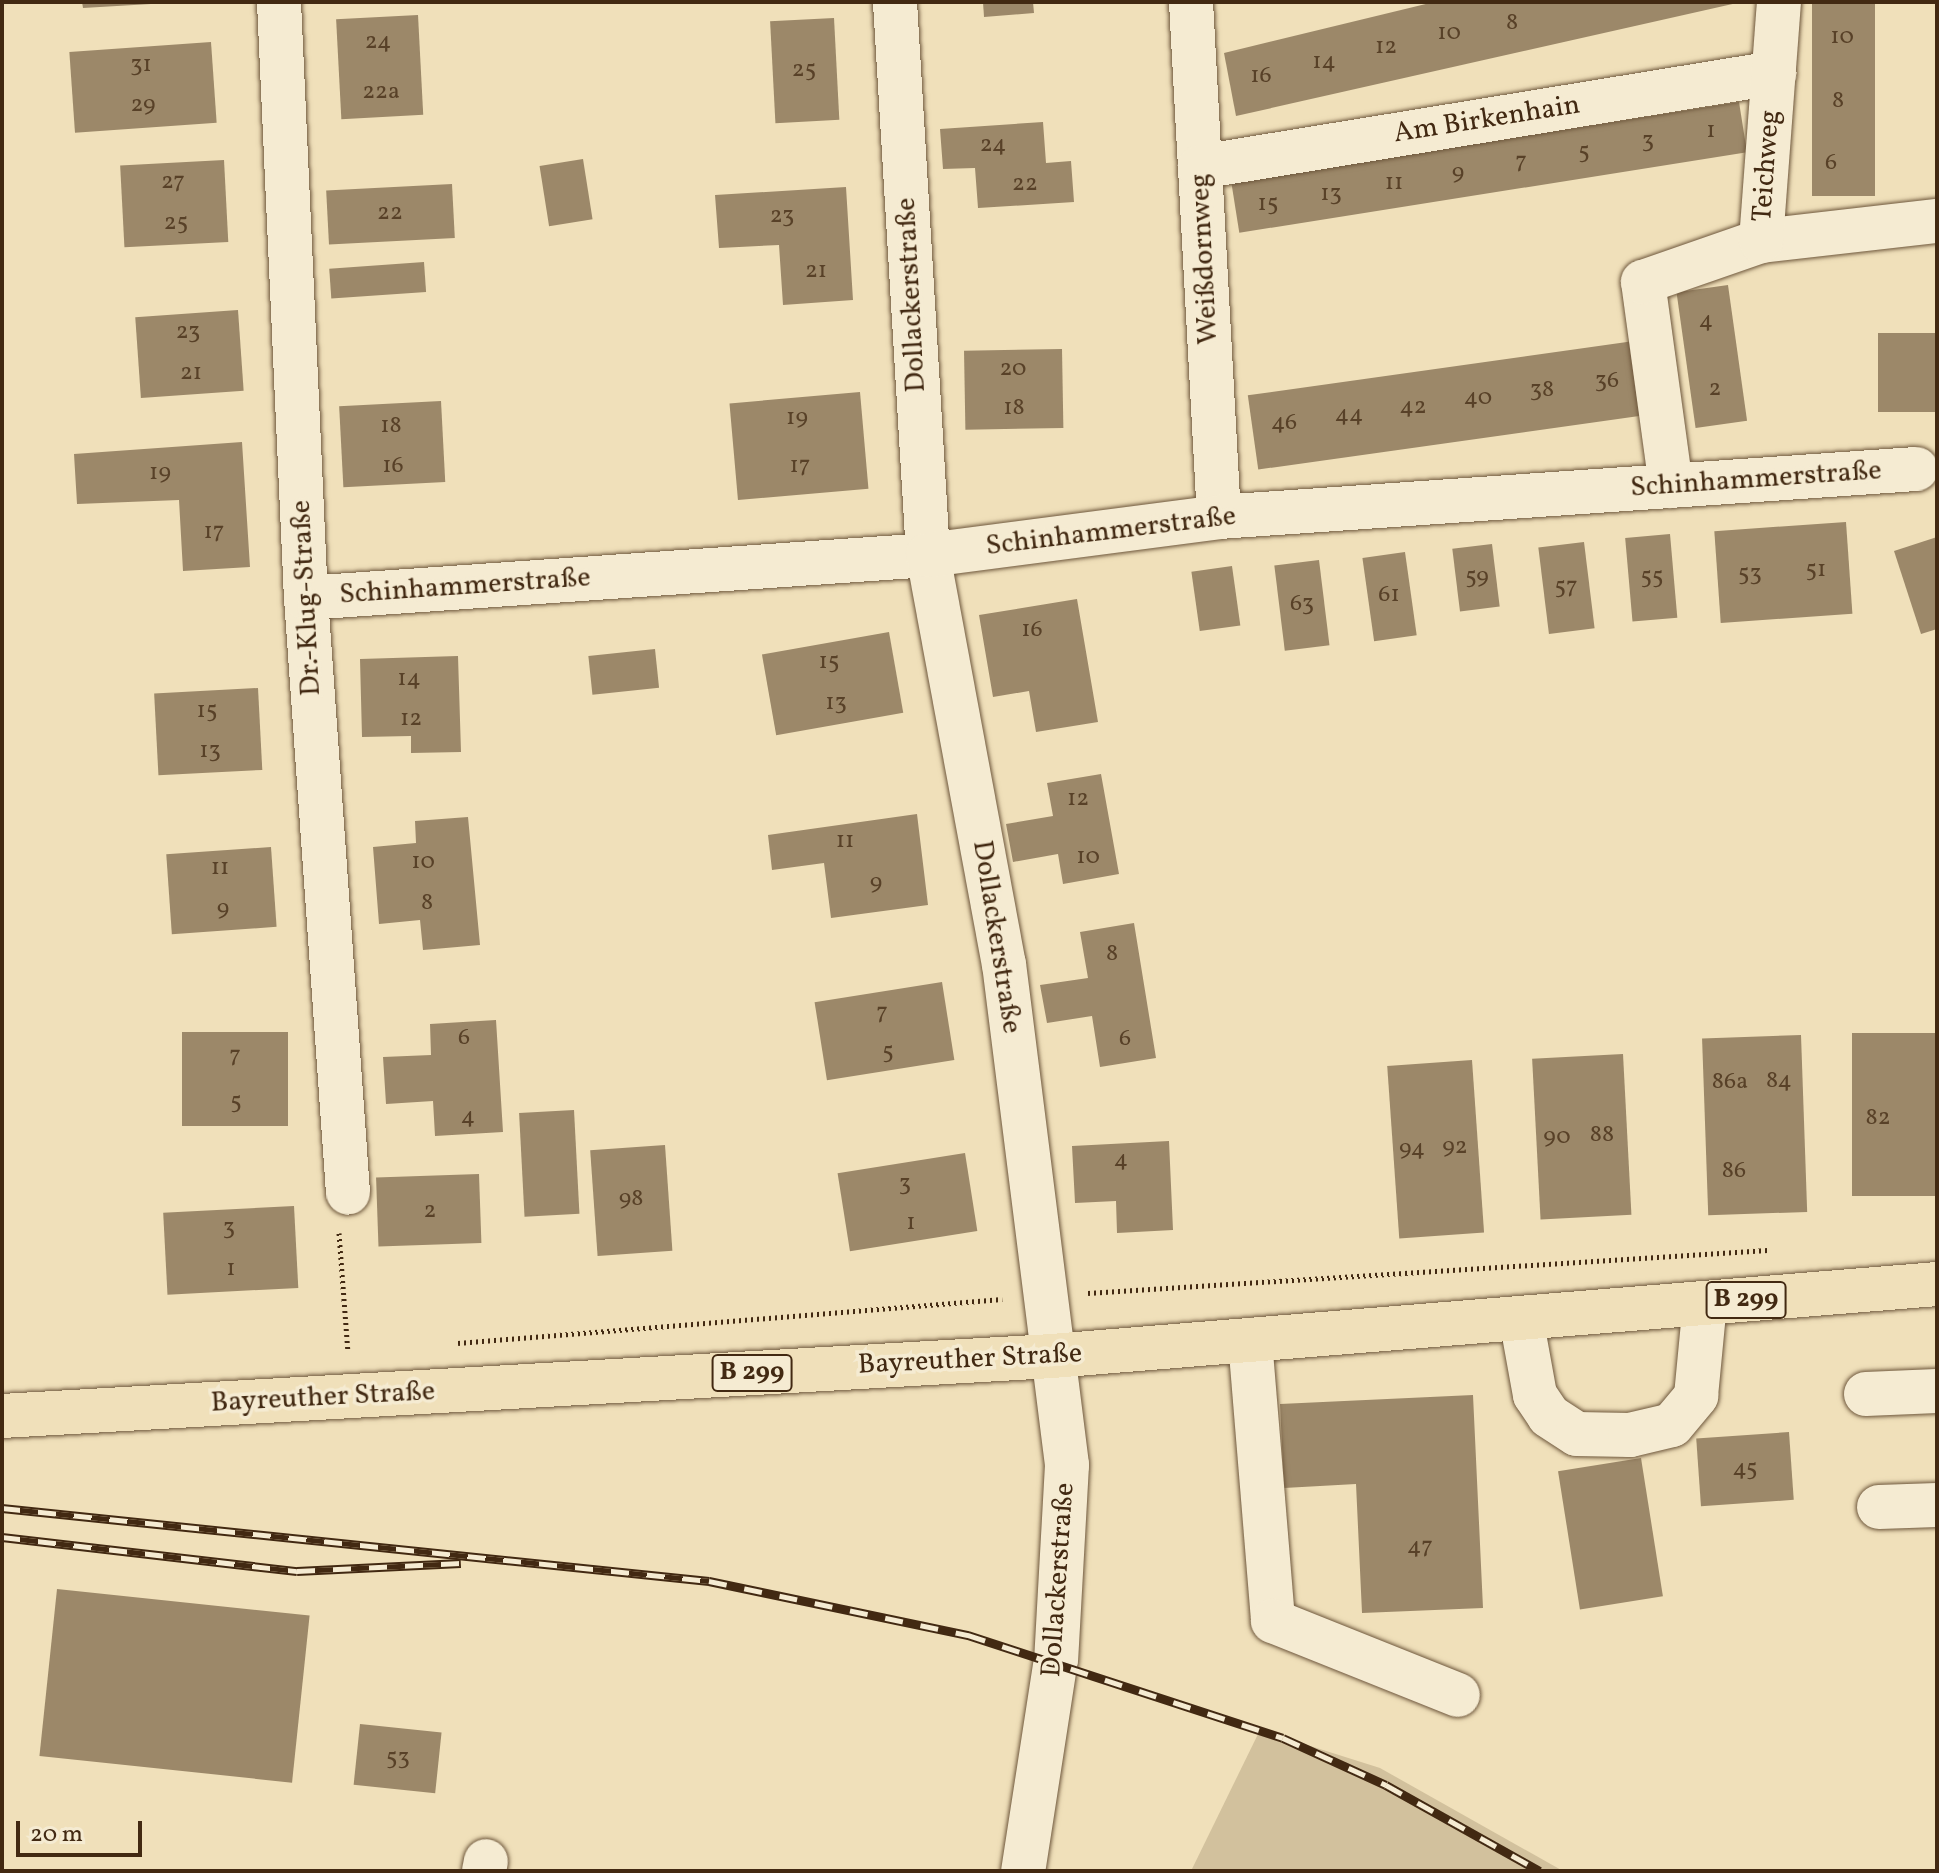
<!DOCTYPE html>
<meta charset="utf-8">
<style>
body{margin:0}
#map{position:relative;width:1939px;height:1873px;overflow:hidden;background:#f0e0ba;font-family:Vollkorn,serif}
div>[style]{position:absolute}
.green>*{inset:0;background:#d2c19d}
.building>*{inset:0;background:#9c8869;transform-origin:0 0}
.path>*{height:5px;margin-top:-2.5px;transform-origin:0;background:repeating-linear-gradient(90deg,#422912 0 2px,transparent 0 6px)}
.roads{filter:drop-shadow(0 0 2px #6e573c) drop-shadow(0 0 2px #6e573c)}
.minor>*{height:44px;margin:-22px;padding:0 22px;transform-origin:22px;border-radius:22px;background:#f5ebd2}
.major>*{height:44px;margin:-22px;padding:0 22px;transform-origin:22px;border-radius:22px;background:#f0e0ba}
.rail>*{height:9px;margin-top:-4.5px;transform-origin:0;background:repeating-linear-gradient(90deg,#f5ebd2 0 18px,#422912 0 36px);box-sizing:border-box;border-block:2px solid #422912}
span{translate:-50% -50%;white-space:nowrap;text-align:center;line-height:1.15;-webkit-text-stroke:7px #f5ebd2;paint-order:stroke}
.number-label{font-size:24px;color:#584128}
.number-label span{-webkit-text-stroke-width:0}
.shield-label span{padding:2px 6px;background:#f5ebd2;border:2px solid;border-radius:6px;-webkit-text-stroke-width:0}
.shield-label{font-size:26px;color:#422912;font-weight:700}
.street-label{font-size:28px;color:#422912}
.frame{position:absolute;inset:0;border:4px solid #422912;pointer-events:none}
.scale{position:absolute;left:16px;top:1821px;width:126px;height:36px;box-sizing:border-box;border:4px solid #422912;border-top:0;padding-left:10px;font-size:24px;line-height:28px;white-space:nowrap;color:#422912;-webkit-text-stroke:6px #f5ebd2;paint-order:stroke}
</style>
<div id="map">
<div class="green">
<i style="clip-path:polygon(1260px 1730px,1380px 1768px,1563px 1871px,1191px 1871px)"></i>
</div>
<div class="building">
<i style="clip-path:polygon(82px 2px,151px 2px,151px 4px,83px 8px)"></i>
<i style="clip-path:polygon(983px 2px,1033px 2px,1034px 13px,984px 17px)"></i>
<i style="clip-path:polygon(1434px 2px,1737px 2px,1737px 3px,1236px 116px,1224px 53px)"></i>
<i style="left:1812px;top:2px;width:63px;height:194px"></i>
<i style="left:418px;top:15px;width:100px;height:82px;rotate:87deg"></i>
<i style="left:834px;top:18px;width:102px;height:64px;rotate:87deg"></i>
<i style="left:211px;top:42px;width:81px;height:142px;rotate:86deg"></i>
<i style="left:1739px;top:102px;width:51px;height:514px;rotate:81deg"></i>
<i style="clip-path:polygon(1043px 122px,1046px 163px,1071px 161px,1074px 202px,978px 208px,975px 168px,943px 169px,940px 129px)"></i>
<i style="left:583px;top:159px;width:61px;height:44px;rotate:81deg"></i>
<i style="left:224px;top:160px;width:82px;height:104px;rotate:87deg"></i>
<i style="left:452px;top:184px;width:54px;height:126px;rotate:87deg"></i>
<i style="clip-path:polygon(846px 187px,853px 300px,783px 305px,779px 245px,719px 248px,715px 195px)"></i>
<i style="left:424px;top:262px;width:30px;height:95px;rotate:86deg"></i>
<i style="left:1728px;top:285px;width:137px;height:52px;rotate:82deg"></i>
<i style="left:238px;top:310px;width:81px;height:103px;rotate:86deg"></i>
<i style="left:1937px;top:333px;width:79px;height:59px;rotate:90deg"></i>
<i style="left:1634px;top:341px;width:75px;height:390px;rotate:82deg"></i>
<i style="left:1062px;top:349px;width:79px;height:98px;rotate:89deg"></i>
<i style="left:860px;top:392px;width:97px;height:131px;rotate:85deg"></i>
<i style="left:441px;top:401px;width:81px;height:102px;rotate:87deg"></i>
<i style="clip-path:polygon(242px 442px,250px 567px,183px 571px,179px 500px,77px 504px,74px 454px)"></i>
<i style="left:1846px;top:522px;width:92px;height:132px;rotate:86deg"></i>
<i style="left:1670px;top:534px;width:84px;height:45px;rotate:85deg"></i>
<i style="clip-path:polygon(1937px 537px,1937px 629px,1921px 634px,1894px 551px)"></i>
<i style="left:1584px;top:542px;width:87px;height:46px;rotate:83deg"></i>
<i style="left:1492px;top:544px;width:63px;height:40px;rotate:83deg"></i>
<i style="left:1405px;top:552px;width:84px;height:43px;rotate:82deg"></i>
<i style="left:1319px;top:560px;width:86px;height:45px;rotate:83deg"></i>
<i style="left:1232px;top:566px;width:60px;height:41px;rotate:82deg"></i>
<i style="clip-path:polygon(1077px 599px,1098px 722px,1036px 732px,1029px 691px,993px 697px,979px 615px)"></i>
<i style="left:889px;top:632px;width:82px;height:129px;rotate:80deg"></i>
<i style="left:655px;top:649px;width:39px;height:67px;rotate:84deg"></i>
<i style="clip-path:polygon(458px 656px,461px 752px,411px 753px,411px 736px,362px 737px,360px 659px)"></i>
<i style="left:258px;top:688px;width:82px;height:104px;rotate:87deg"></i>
<i style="clip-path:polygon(1101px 774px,1119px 874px,1063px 884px,1058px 854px,1013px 862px,1006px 824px,1053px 816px,1047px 783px)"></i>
<i style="clip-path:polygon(917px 814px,928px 905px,831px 918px,824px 863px,772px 870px,768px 835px)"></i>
<i style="clip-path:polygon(468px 817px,480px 945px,423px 950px,420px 920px,379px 924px,373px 847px,416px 843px,415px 821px)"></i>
<i style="left:271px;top:847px;width:80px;height:105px;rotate:86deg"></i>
<i style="clip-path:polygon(1134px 923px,1156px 1058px,1100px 1067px,1092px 1016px,1047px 1023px,1040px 985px,1088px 978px,1080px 932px)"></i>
<i style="left:942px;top:982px;width:79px;height:129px;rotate:81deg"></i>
<i style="clip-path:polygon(496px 1020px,503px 1132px,435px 1136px,433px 1101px,386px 1104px,383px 1057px,431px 1055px,430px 1024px)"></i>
<i style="left:288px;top:1032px;width:94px;height:106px;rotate:90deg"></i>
<i style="left:1936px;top:1033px;width:163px;height:84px;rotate:90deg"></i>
<i style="left:1801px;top:1035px;width:177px;height:99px;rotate:88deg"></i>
<i style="left:1623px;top:1054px;width:161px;height:91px;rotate:87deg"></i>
<i style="left:1472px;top:1060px;width:173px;height:85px;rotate:86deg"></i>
<i style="left:574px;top:1110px;width:104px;height:55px;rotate:87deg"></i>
<i style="clip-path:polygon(1169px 1141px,1173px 1230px,1117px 1233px,1116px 1201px,1075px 1203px,1072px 1146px)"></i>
<i style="left:665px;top:1145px;width:106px;height:75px;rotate:86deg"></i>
<i style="left:965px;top:1153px;width:79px;height:129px;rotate:81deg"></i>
<i style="left:479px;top:1174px;width:69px;height:103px;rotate:88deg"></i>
<i style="left:294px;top:1206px;width:82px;height:131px;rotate:87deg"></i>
<i style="clip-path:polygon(1473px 1395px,1483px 1608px,1362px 1613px,1356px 1484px,1284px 1488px,1280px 1404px)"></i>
<i style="left:1789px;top:1432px;width:68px;height:93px;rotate:86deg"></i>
<i style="left:1641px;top:1458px;width:140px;height:84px;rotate:81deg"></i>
<i style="left:57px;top:1589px;width:254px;height:168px;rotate:6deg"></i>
<i style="left:360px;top:1724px;width:82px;height:61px;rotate:6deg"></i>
</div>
<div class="path">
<i style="left:339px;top:1233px;width:119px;rotate:85.7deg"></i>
<i style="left:1088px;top:1293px;width:681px;rotate:-3.62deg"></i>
<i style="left:458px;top:1343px;width:546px;rotate:-4.62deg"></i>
</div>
<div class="roads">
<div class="minor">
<i style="left:279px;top:2px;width:597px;rotate:87.41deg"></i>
<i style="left:306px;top:598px;width:596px;rotate:85.96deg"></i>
<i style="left:895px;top:2px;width:554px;rotate:86.58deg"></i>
<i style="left:928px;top:555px;width:416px;rotate:79.5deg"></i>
<i style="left:1004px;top:964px;width:505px;rotate:82.83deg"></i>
<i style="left:1067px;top:1465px;width:194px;rotate:93.2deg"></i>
<i style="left:1056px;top:1659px;width:215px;rotate:98.8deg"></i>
<i style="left:1191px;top:2px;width:516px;rotate:86.89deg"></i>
<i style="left:1200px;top:167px;width:582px;rotate:-9.3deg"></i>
<i style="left:1761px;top:241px;width:177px;rotate:-6.5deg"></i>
<i style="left:1671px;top:486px;width:206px;rotate:-97.8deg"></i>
<i style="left:1643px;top:282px;width:125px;rotate:-19.2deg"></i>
<i style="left:1761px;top:241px;width:240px;rotate:-85.7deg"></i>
<i style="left:306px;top:598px;width:623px;rotate:-3.95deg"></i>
<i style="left:928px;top:555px;width:293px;rotate:-7.4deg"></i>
<i style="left:1219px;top:517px;width:699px;rotate:-3.94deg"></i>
<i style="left:1521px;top:1318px;width:78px;rotate:79.7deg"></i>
<i style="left:1535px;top:1395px;width:25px;rotate:56deg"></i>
<i style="left:1549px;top:1416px;width:33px;rotate:33deg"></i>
<i style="left:1577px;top:1434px;width:53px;rotate:1.1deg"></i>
<i style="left:1630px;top:1435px;width:43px;rotate:-13.4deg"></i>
<i style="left:1672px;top:1425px;width:38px;rotate:-50deg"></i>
<i style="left:1696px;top:1396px;width:93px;rotate:-84.5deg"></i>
<i style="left:1250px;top:1340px;width:282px;rotate:85.3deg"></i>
<i style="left:1273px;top:1621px;width:199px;rotate:21.8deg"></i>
<i style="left:1866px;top:1394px;width:71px;rotate:-2.4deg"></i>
<i style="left:1879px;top:1507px;width:58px;rotate:-2deg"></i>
<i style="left:484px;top:1871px;width:10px;rotate:-79deg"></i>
</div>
<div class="major">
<i style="left:2px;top:1416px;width:1052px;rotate:-3.27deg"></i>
<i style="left:1052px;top:1356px;width:888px;rotate:-4.65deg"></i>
</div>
</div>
<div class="rail">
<i style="left:2px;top:1508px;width:711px;rotate:5.9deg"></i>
<i style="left:709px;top:1581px;width:265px;rotate:11.8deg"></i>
<i style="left:968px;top:1635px;width:331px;rotate:18.1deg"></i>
<i style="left:1283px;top:1738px;width:113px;rotate:24.5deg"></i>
<i style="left:1386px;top:1785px;width:176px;rotate:29.2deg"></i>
<i style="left:2px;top:1537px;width:297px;rotate:6.6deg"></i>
<i style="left:297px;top:1571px;width:164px;rotate:-2.8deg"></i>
</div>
<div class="number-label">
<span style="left:1512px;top:24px">8</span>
<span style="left:1449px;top:34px">10</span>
<span style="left:1842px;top:38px">10</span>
<span style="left:378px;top:43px">24</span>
<span style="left:1386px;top:48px">12</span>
<span style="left:1324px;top:63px">14</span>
<span style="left:141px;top:66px">31</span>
<span style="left:804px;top:71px">25</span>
<span style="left:1261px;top:77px">16</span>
<span style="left:381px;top:93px">22a</span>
<span style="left:1838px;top:102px">8</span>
<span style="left:143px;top:106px">29</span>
<span style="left:1711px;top:132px">1</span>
<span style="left:1648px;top:142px">3</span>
<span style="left:993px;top:146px">24</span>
<span style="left:1584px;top:153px">5</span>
<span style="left:1521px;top:163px">7</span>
<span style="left:1831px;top:164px">6</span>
<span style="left:1458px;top:174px">9</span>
<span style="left:173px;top:183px">27</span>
<span style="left:1394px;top:184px">11</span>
<span style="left:1025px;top:185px">22</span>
<span style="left:1331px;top:195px">13</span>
<span style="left:1268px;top:205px">15</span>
<span style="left:390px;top:214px">22</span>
<span style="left:782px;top:217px">23</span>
<span style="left:176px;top:224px">25</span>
<span style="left:816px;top:272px">21</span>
<span style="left:1706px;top:322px">4</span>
<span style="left:188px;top:333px">23</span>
<span style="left:1013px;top:370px">20</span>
<span style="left:191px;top:374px">21</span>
<span style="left:1607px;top:382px">36</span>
<span style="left:1715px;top:390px">2</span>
<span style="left:1542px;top:391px">38</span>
<span style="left:1478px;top:399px">40</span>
<span style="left:1413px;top:408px">42</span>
<span style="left:1014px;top:409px">18</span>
<span style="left:1349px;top:416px">44</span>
<span style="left:797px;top:419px">19</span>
<span style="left:1284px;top:424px">46</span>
<span style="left:391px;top:427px">18</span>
<span style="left:393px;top:467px">16</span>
<span style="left:800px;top:467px">17</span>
<span style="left:160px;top:474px">19</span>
<span style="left:214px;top:533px">17</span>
<span style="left:1816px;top:571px">51</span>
<span style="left:1750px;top:575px">53</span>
<span style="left:1477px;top:578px">59</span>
<span style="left:1652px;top:578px">55</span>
<span style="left:1566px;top:588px">57</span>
<span style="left:1389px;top:596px">61</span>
<span style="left:1302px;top:605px">63</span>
<span style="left:1032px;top:631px">16</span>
<span style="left:829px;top:663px">15</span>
<span style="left:409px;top:680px">14</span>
<span style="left:836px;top:704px">13</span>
<span style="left:207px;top:712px">15</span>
<span style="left:411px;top:720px">12</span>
<span style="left:210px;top:752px">13</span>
<span style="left:1078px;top:800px">12</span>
<span style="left:845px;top:842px">11</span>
<span style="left:1088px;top:858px">10</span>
<span style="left:423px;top:863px">10</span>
<span style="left:220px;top:869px">11</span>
<span style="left:876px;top:884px">9</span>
<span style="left:427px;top:904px">8</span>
<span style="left:223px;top:910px">9</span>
<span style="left:1112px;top:955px">8</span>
<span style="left:882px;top:1014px">7</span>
<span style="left:464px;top:1039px">6</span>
<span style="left:1125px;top:1040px">6</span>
<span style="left:888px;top:1053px">5</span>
<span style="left:235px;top:1057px">7</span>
<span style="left:1779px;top:1082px">84</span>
<span style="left:1730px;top:1083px">86a</span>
<span style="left:236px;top:1103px">5</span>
<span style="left:468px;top:1118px">4</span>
<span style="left:1878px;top:1119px">82</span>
<span style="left:1602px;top:1136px">88</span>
<span style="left:1557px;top:1138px">90</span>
<span style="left:1455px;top:1148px">92</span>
<span style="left:1412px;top:1150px">94</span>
<span style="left:1121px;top:1161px">4</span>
<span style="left:1734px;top:1172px">86</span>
<span style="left:905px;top:1185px">3</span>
<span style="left:631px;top:1200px">98</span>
<span style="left:430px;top:1212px">2</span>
<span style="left:911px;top:1224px">1</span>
<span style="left:229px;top:1229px">3</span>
<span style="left:231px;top:1270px">1</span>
<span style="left:1745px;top:1470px">45</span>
<span style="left:1420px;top:1548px">47</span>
<span style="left:398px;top:1759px">53</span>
</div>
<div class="shield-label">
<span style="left:1746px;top:1300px">B 299</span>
<span style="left:752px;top:1373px">B 299</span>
</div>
<div class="street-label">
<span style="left:1487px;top:120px;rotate:-9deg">Am Birkenhain</span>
<span style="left:1767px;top:166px;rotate:-86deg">Teichweg</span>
<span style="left:1205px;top:259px;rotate:-93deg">Weißdornweg</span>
<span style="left:912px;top:295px;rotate:-93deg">Dollackerstraße</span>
<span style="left:1756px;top:480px;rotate:-4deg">Schinhammerstraße</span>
<span style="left:1111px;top:532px;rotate:-7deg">Schinhammerstraße</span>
<span style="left:465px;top:587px;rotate:-4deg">Schinhammerstraße</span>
<span style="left:307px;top:598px;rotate:-93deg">Dr.-Klug-Straße</span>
<span style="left:996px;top:937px;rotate:81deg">Dollackerstraße</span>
<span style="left:970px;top:1360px;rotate:-3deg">Bayreuther Straße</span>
<span style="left:323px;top:1398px;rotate:-3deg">Bayreuther Straße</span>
<span style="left:1059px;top:1580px;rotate:-86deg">Dollackerstraße</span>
</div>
<div class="frame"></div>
<div class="scale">20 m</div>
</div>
